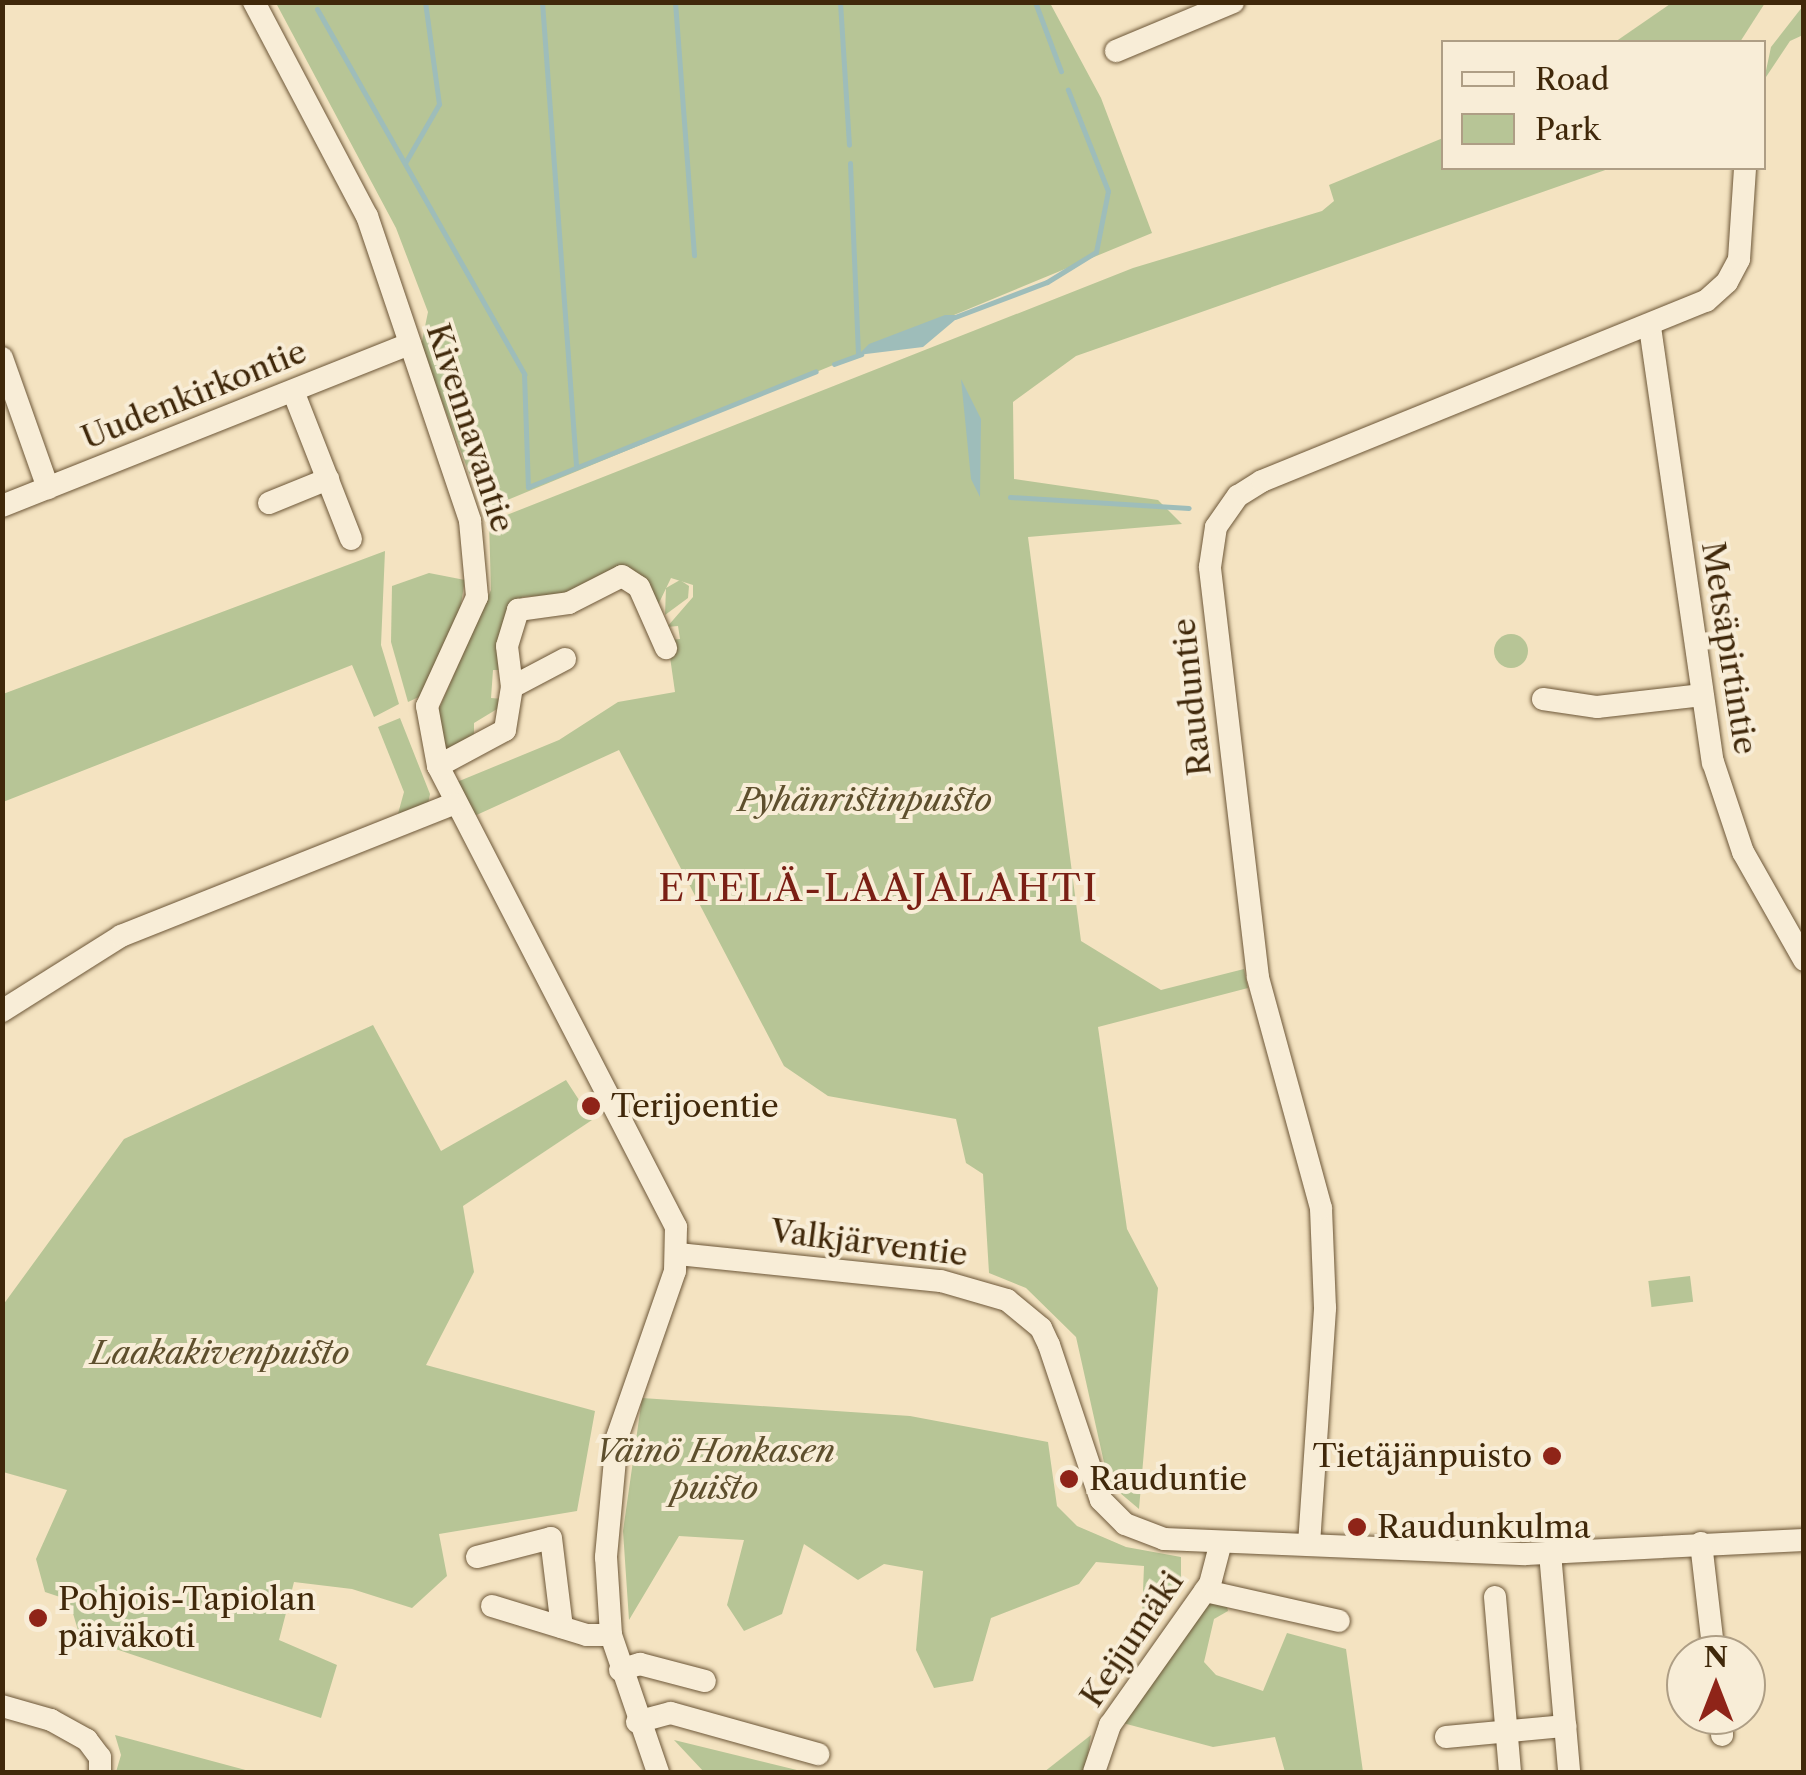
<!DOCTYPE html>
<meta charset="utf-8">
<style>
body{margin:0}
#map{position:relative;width:1806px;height:1775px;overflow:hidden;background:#f4e3c1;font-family:"Libre Caslon Text",serif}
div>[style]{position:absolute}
.green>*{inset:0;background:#b7c596;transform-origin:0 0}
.round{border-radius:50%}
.water>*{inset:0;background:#9ebdba}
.stream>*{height:5px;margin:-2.5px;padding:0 2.5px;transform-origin:2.5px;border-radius:2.5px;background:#9ebdba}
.roads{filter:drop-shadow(0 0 2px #6d5738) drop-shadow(0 0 2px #6d5738)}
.minor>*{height:22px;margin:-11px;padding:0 11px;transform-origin:11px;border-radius:11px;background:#f8edd7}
.dots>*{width:28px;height:28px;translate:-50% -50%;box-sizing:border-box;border:5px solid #f8edd7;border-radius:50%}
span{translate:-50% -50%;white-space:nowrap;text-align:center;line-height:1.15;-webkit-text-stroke:8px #f8edd7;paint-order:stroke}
.street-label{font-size:32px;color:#40280a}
.park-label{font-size:32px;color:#5e4f2d;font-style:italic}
.poi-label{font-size:32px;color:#40280a}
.left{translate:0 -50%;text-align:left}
.right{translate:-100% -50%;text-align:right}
.quarter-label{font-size:38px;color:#7a1f14;letter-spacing:2.5px}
.frame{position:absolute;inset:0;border:5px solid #40280a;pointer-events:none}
.legend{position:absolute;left:1441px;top:40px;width:325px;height:130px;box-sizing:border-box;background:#f8edd7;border:2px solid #ae9e85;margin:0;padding:12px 18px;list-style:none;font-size:30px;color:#40280a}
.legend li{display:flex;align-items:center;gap:20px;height:50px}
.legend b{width:50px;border:2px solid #ae9e85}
.north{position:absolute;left:1666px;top:1635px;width:100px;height:100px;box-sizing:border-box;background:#f8edd7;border:2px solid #ae9e85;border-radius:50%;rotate:0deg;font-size:28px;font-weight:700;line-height:40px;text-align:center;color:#40280a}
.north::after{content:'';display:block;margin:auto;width:35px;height:45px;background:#8f2418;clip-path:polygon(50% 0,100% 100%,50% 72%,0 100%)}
</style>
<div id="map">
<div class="green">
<i style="clip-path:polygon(1673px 2px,1765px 2px,1765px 3px,1740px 42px,1615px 42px)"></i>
<i style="clip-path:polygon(276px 3px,1050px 3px,1101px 98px,1152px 233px,483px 510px,421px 346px,428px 312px,396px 228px)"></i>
<i style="clip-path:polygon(1803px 6px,1803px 35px,1790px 41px,1764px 80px,1771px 47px)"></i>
<i style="clip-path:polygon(1443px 138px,1444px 168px,1611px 168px,1076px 356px,1013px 402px,1014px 479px,1158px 500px,1182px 524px,1028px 537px,1081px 941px,1161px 990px,1244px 969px,1248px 988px,1098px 1027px,1127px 1229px,1158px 1288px,1139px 1509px,1113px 1487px,1105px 1467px,1076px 1337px,1026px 1288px,989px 1273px,983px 1174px,966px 1163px,956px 1119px,828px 1096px,784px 1066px,619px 750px,470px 818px,452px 784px,559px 740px,618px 702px,675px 692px,669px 650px,670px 640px,680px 639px,678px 626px,667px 627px,693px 597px,693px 585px,671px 578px,658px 605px,638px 574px,562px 594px,522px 597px,501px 670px,493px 670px,491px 698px,503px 699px,502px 706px,474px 723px,474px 743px,444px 753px,438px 711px,491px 590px,489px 522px,1133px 268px,1322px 211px,1334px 201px,1329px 185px)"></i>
<i style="clip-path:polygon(385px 551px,381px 645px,399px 704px,374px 717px,352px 665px,3px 802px,3px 694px)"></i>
<i style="clip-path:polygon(429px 573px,465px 580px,459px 616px,421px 696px,408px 702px,391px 642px,392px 586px)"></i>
<i style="clip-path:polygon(680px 580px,689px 586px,688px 598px,665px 615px,666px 588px)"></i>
<i class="round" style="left:1494px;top:634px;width:34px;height:34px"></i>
<i style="clip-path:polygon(400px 718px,430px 794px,428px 804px,396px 821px,404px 792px,378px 727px)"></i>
<i style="clip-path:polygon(373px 1025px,441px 1151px,566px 1080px,592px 1120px,463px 1206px,474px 1272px,426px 1365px,595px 1411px,577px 1511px,439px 1534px,447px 1576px,412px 1608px,352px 1589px,294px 1582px,279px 1640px,337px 1665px,321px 1718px,80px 1637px,69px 1600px,45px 1592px,36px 1559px,67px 1490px,3px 1472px,3px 1305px,124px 1139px)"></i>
<i style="left:1690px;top:1276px;width:26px;height:42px;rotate:83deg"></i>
<i style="clip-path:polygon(642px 1398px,910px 1416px,1048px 1442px,1057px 1506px,1077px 1526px,1126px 1547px,1181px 1557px,1181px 1588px,1141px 1640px,1144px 1566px,1096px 1562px,1079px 1584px,991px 1618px,973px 1681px,934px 1688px,916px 1650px,923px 1571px,884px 1564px,858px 1580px,804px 1544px,782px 1614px,744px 1631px,727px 1605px,744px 1540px,679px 1536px,629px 1620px,623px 1531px)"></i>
<i style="clip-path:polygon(1206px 1602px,1226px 1602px,1228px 1611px,1214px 1619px,1204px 1662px,1216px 1675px,1263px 1691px,1287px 1633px,1346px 1649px,1363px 1772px,1285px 1772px,1275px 1737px,1213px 1747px,1119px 1722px)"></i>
<i style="clip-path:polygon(115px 1735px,253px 1772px,116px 1772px,121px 1755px)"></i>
<i style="clip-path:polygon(1091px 1735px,1085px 1772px,1044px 1772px)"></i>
<i style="clip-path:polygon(674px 1740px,805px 1772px,704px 1772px)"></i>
</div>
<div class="water">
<i style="clip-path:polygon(945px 315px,961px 315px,923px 347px,858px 355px,869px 344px)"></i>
<i style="clip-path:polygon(961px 379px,981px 419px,980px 497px,971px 479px)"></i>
</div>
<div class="stream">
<i style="left:542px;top:2px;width:466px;rotate:85.8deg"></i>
<i style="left:675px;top:2px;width:254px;rotate:85.7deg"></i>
<i style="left:840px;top:2px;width:143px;rotate:86.4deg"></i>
<i style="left:1035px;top:2px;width:74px;rotate:69.4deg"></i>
<i style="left:317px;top:9px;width:420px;rotate:60.4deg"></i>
<i style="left:524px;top:374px;width:113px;rotate:88deg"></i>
<i style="left:528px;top:487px;width:310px;rotate:-21.9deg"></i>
<i style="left:405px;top:163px;width:68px;rotate:-60deg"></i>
<i style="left:439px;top:104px;width:103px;rotate:-97.8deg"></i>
<i style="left:850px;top:163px;width:192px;rotate:87.6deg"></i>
<i style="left:955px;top:317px;width:98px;rotate:-20.8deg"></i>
<i style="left:1047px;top:282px;width:57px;rotate:-31.5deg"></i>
<i style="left:1096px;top:252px;width:62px;rotate:-78.9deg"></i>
<i style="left:1108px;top:191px;width:109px;rotate:-111.6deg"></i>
<i style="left:834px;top:364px;width:29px;rotate:-20deg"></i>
<i style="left:1010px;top:497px;width:179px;rotate:3.5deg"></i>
</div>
<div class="roads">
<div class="minor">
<i style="left:254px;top:2px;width:242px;rotate:62.2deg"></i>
<i style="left:367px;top:216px;width:322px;rotate:71.3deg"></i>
<i style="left:470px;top:521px;width:76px;rotate:84.7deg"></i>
<i style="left:477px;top:597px;width:120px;rotate:114.6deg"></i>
<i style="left:427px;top:706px;width:61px;rotate:79.6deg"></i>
<i style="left:438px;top:766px;width:519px;rotate:62.69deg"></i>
<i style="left:676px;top:1227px;width:44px;rotate:91.3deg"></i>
<i style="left:675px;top:1271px;width:177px;rotate:109.2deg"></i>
<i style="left:617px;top:1438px;width:120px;rotate:95.3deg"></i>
<i style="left:606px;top:1557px;width:78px;rotate:86.3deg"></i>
<i style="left:611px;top:1635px;width:145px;rotate:71.1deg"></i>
<i style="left:1116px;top:51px;width:127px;rotate:-22.7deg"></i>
<i style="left:1650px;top:327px;width:440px;rotate:81.8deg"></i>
<i style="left:1713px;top:762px;width:95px;rotate:71.6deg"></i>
<i style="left:1743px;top:852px;width:124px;rotate:60.5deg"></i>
<i style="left:2px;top:358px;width:138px;rotate:70.5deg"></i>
<i style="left:293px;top:391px;width:159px;rotate:68.6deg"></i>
<i style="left:269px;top:503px;width:64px;rotate:-22.1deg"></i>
<i style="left:2px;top:506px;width:439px;rotate:-21.7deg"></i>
<i style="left:512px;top:687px;width:41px;rotate:-97deg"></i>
<i style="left:507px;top:646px;width:38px;rotate:-73deg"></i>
<i style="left:518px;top:610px;width:51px;rotate:-7.8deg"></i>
<i style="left:569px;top:603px;width:59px;rotate:-27deg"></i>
<i style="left:622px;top:576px;width:20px;rotate:33deg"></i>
<i style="left:639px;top:587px;width:67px;rotate:66.1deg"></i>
<i style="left:1543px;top:699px;width:55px;rotate:8.4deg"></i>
<i style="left:1597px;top:707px;width:106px;rotate:-6.5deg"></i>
<i style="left:438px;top:766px;width:76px;rotate:-28.2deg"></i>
<i style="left:505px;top:730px;width:44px;rotate:-80.8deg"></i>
<i style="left:512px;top:687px;width:60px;rotate:-27.8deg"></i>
<i style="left:2px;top:1011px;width:141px;rotate:-32.2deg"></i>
<i style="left:121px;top:936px;width:357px;rotate:-21.7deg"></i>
<i style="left:678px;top:1254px;width:264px;rotate:5.9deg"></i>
<i style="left:941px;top:1281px;width:69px;rotate:16.1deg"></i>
<i style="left:1007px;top:1300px;width:44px;rotate:39.5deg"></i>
<i style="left:1041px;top:1328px;width:19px;rotate:65deg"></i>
<i style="left:1049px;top:1345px;width:163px;rotate:71.5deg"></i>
<i style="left:1101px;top:1500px;width:34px;rotate:45deg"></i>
<i style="left:1125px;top:1524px;width:42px;rotate:21deg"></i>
<i style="left:1164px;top:1539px;width:362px;rotate:2.4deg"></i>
<i style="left:1526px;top:1554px;width:278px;rotate:-2.9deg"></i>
<i style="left:1701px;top:1543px;width:113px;rotate:83.4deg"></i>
<i style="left:1309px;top:1544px;width:237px;rotate:-86.1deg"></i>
<i style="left:1325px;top:1308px;width:100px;rotate:-92.3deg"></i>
<i style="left:1321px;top:1208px;width:239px;rotate:-105.3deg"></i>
<i style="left:1258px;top:977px;width:413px;rotate:-96.7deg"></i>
<i style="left:1210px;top:567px;width:40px;rotate:-81.5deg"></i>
<i style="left:1216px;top:527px;width:38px;rotate:-55deg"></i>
<i style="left:1238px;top:496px;width:28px;rotate:-32deg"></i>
<i style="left:1262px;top:481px;width:479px;rotate:-22.1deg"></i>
<i style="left:1706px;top:301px;width:28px;rotate:-42deg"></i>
<i style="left:1727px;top:282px;width:26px;rotate:-62deg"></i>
<i style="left:1739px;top:259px;width:91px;rotate:-86.2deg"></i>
<i style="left:1550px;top:1553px;width:220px;rotate:85deg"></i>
<i style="left:477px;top:1557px;width:76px;rotate:-14.4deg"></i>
<i style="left:551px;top:1538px;width:90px;rotate:83deg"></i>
<i style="left:1205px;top:1591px;width:137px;rotate:12.6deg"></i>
<i style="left:1495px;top:1597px;width:176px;rotate:85.1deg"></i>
<i style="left:492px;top:1606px;width:99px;rotate:17deg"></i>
<i style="left:587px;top:1635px;width:24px"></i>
<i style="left:620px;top:1670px;width:21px;rotate:-17deg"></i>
<i style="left:640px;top:1664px;width:67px;rotate:14.7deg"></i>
<i style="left:2px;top:1706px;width:51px;rotate:15.9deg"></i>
<i style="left:51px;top:1720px;width:41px;rotate:29.1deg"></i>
<i style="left:87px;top:1740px;width:21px;rotate:53deg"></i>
<i style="left:100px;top:1757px;width:15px;rotate:90deg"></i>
<i style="left:1721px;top:1715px;width:20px;rotate:87deg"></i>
<i style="left:637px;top:1722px;width:35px;rotate:-15deg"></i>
<i style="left:671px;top:1713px;width:153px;rotate:15.6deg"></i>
<i style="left:1446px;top:1737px;width:120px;rotate:-5.3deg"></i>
<i style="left:1094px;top:1772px;width:50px;rotate:-71.2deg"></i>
<i style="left:1110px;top:1725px;width:173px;rotate:-54.7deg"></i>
<i style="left:1210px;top:1584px;width:43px;rotate:-75.3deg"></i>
</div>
</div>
<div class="dots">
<i style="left:591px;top:1106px;background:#8f2418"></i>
<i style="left:1552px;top:1456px;background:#8f2418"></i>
<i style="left:1069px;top:1479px;background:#8f2418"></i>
<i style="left:1357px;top:1527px;background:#8f2418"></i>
<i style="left:38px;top:1618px;background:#8f2418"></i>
</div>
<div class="street-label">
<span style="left:194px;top:395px;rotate:-22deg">Uudenkirkontie</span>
<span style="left:470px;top:428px;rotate:72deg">Kivennavantie</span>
<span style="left:1729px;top:648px;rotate:81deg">Metsäpirtintie</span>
<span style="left:1192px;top:697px;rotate:-96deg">Rauduntie</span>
<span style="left:869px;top:1243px;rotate:7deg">Valkjärventie</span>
<span style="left:1132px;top:1639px;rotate:-56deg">Keijumäki</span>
</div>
<div class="park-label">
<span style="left:865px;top:800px">Pyhänristinpuisto</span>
<span style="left:220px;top:1353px">Laakakivenpuisto</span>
<span style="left:715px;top:1470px">Väinö Honkasen<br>puisto</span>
</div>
<div class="poi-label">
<span class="left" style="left:611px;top:1106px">Terijoentie</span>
<span class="right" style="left:1532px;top:1456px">Tietäjänpuisto</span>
<span class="left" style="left:1089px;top:1479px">Rauduntie</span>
<span class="left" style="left:1377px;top:1527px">Raudunkulma</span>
<span class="left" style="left:58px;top:1618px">Pohjois-Tapiolan<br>päiväkoti</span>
</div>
<div class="quarter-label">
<span style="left:879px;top:888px">ETELÄ-LAAJALAHTI</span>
</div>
<div class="frame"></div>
<ul class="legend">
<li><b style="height:12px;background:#f8edd7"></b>Road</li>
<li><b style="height:28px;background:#b7c596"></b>Park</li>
</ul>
<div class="north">N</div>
</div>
